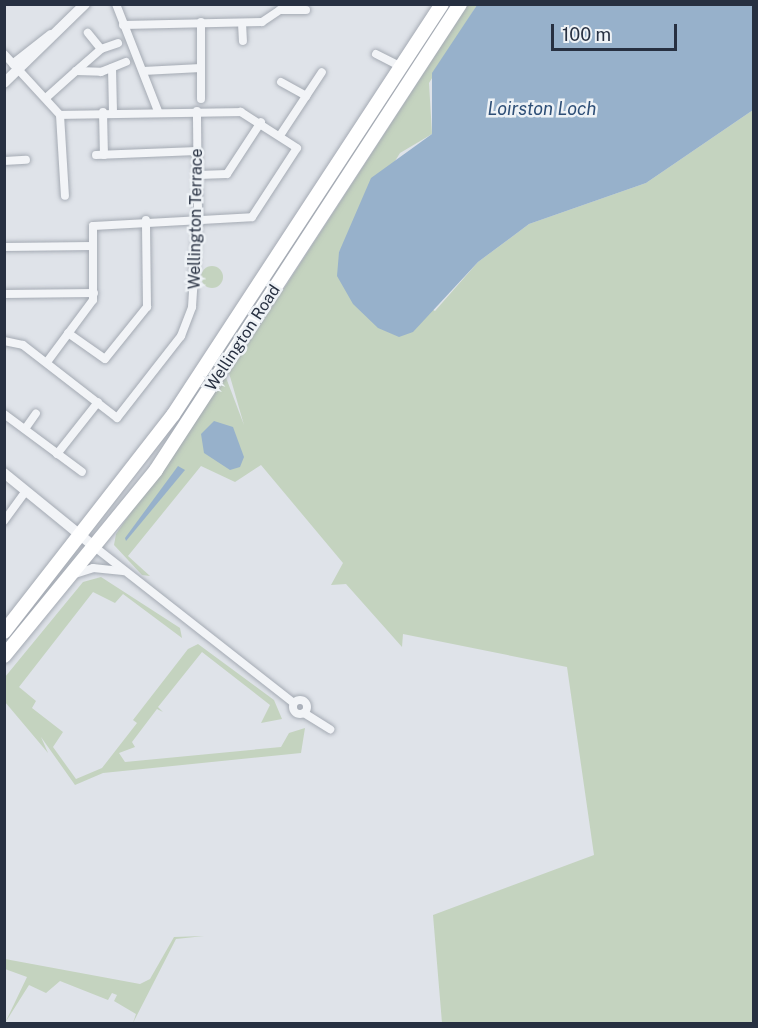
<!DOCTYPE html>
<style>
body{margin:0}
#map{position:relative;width:758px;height:1028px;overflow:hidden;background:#dfe3e9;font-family:"Public Sans",sans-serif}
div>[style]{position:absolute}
.green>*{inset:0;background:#c4d3bf}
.round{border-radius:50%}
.water>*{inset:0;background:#97b1cb}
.roads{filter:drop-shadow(0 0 2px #a4aab3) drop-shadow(0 0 2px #a4aab3)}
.minor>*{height:8px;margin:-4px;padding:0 4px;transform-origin:4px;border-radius:4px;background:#f2f4f7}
.minor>.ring{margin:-4px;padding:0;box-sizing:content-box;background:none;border:8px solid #f2f4f7;border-radius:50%}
.tertiary>*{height:10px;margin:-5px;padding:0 5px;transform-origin:5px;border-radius:5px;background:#f2f4f7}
.primary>*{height:14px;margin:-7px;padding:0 7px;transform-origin:7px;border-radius:7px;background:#fff}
span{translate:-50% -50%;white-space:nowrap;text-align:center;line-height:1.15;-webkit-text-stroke:5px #eef2f6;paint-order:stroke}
.street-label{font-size:16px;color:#273041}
.water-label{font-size:18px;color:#2e4f77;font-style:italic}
.frame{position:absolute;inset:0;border:6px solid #273041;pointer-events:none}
.scale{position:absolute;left:551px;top:24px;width:126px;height:27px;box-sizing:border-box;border:3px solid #273041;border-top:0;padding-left:8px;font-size:18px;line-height:21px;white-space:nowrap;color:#273041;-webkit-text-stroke:4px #eef2f6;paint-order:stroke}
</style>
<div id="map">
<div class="green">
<i style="clip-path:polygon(468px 5px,477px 5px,429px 83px,432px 134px,400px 153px,339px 252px,435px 311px,478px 262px,529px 224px,646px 183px,753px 110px,753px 1023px,442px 1023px,433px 915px,594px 855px,567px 667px,403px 634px,402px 647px,346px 584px,331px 585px,343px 563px,261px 465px,235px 482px,201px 466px,128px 556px,150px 576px,142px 575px,114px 545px,116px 534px,225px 375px,244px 425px,229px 373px)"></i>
<i class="round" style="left:201px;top:266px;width:22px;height:22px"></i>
<i style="clip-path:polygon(101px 577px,180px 628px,182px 638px,123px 594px,115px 603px,93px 592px,19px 687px,36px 701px,32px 708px,63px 732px,53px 747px,76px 779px,102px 768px,137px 723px,133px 720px,188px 649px,198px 644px,274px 700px,282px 719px,261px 723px,270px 705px,202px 652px,158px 707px,163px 712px,157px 709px,132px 742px,135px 747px,119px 753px,125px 762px,281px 747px,289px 733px,305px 728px,301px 753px,103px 773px,75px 785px,41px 737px,48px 753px,5px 702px,5px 677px,83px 582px)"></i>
<i style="clip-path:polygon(204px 936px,176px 939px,133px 1023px,136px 1014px,114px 1001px,117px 995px,112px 993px,108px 1000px,60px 981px,46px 993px,29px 985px,5px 1023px,27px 977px,5px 969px,5px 959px,140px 984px,150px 979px,174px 937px)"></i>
</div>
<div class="water">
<i style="clip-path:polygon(477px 5px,753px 5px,753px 110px,646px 183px,529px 224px,478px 262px,413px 332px,399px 337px,378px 328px,353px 304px,337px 276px,339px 252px,371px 178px,432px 134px,432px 73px)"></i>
<i style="clip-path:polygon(214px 421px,233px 427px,244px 457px,240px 467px,230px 470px,204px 453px,201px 434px)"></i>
<i style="clip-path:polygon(178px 466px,185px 470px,126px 541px,125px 538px)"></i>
</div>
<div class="roads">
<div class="minor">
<i style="left:116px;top:4px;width:115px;rotate:68.6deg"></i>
<i style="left:242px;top:23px;width:18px;rotate:87deg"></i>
<i style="left:123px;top:25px;width:139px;rotate:-1.2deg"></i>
<i style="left:262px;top:22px;width:22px;rotate:-34deg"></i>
<i style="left:280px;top:10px;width:26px"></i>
<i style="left:101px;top:49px;width:18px;rotate:-19deg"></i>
<i style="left:4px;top:54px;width:83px;rotate:47.4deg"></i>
<i style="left:60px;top:115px;width:81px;rotate:86.5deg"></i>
<i style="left:376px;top:54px;width:29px;rotate:27deg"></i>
<i style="left:112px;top:68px;width:44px;rotate:88.7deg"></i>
<i style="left:76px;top:71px;width:33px;rotate:-41deg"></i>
<i style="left:101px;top:49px;width:21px;rotate:-129deg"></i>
<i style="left:143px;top:71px;width:58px;rotate:-3deg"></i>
<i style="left:281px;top:82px;width:29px;rotate:29deg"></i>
<i style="left:47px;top:97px;width:39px;rotate:-42deg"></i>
<i style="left:76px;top:71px;width:25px;rotate:2deg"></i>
<i style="left:101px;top:72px;width:27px;rotate:-22deg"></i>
<i style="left:201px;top:99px;width:77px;rotate:-90deg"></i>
<i style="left:103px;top:112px;width:43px;rotate:88.7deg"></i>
<i style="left:281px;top:134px;width:74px;rotate:-56.5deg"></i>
<i style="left:96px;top:155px;width:101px;rotate:-2.3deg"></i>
<i style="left:4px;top:161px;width:22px;rotate:-3deg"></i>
<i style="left:198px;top:175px;width:29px;rotate:-2deg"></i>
<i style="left:227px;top:174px;width:62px;rotate:-56.8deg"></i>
<i style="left:4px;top:247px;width:89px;rotate:-0.6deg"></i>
<i style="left:4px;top:294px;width:90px;rotate:-0.6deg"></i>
<i style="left:68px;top:333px;width:45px;rotate:35.1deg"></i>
<i style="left:105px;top:359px;width:67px;rotate:-51.1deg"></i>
<i style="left:147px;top:307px;width:87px;rotate:-90.7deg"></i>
<i style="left:4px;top:341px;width:19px;rotate:12deg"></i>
<i style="left:23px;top:345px;width:119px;rotate:37.8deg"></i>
<i style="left:117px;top:418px;width:104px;rotate:-52deg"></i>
<i style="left:181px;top:336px;width:31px;rotate:-69deg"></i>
<i style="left:192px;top:307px;width:93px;rotate:-86.3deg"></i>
<i style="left:198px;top:214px;width:103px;rotate:-90.6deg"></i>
<i style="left:47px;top:362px;width:77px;rotate:-53.4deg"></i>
<i style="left:93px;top:300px;width:74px;rotate:-90deg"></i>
<i style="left:93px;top:226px;width:159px;rotate:-3.2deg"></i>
<i style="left:252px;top:217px;width:82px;rotate:-56.9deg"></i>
<i style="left:297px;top:148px;width:67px;rotate:-147.3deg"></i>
<i style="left:241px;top:112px;width:181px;rotate:179.1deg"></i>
<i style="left:4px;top:414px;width:97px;rotate:36.6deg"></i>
<i style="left:25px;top:429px;width:19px;rotate:-55deg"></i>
<i style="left:57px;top:454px;width:66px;rotate:-51.7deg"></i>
<i style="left:4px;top:521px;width:37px;rotate:-54deg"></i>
<i style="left:96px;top:548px;width:251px;rotate:38.1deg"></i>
<i style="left:75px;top:574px;width:19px;rotate:-18deg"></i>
<i style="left:93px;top:568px;width:30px;rotate:6deg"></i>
<i class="ring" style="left:293px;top:700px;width:6px;height:6px"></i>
<i style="left:304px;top:713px;width:31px;rotate:32deg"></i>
</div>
<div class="tertiary">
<i style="left:14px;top:64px;width:47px;rotate:-38.1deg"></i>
<i style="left:4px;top:83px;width:113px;rotate:-44.3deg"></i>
<i style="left:4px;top:473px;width:119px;rotate:39.2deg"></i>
</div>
<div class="primary">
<i style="left:4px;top:632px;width:275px;rotate:-52.1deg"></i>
<i style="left:173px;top:415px;width:491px;rotate:-56.8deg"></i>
<i style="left:4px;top:656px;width:240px;rotate:-50.7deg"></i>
<i style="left:156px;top:470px;width:556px;rotate:-56.88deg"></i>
</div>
</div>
<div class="street-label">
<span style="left:196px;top:219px;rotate:-89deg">Wellington Terrace</span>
<span style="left:243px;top:338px;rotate:-57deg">Wellington Road</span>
</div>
<div class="water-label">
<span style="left:542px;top:109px">Loirston Loch</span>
</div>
<div class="frame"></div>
<div class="scale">100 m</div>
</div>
